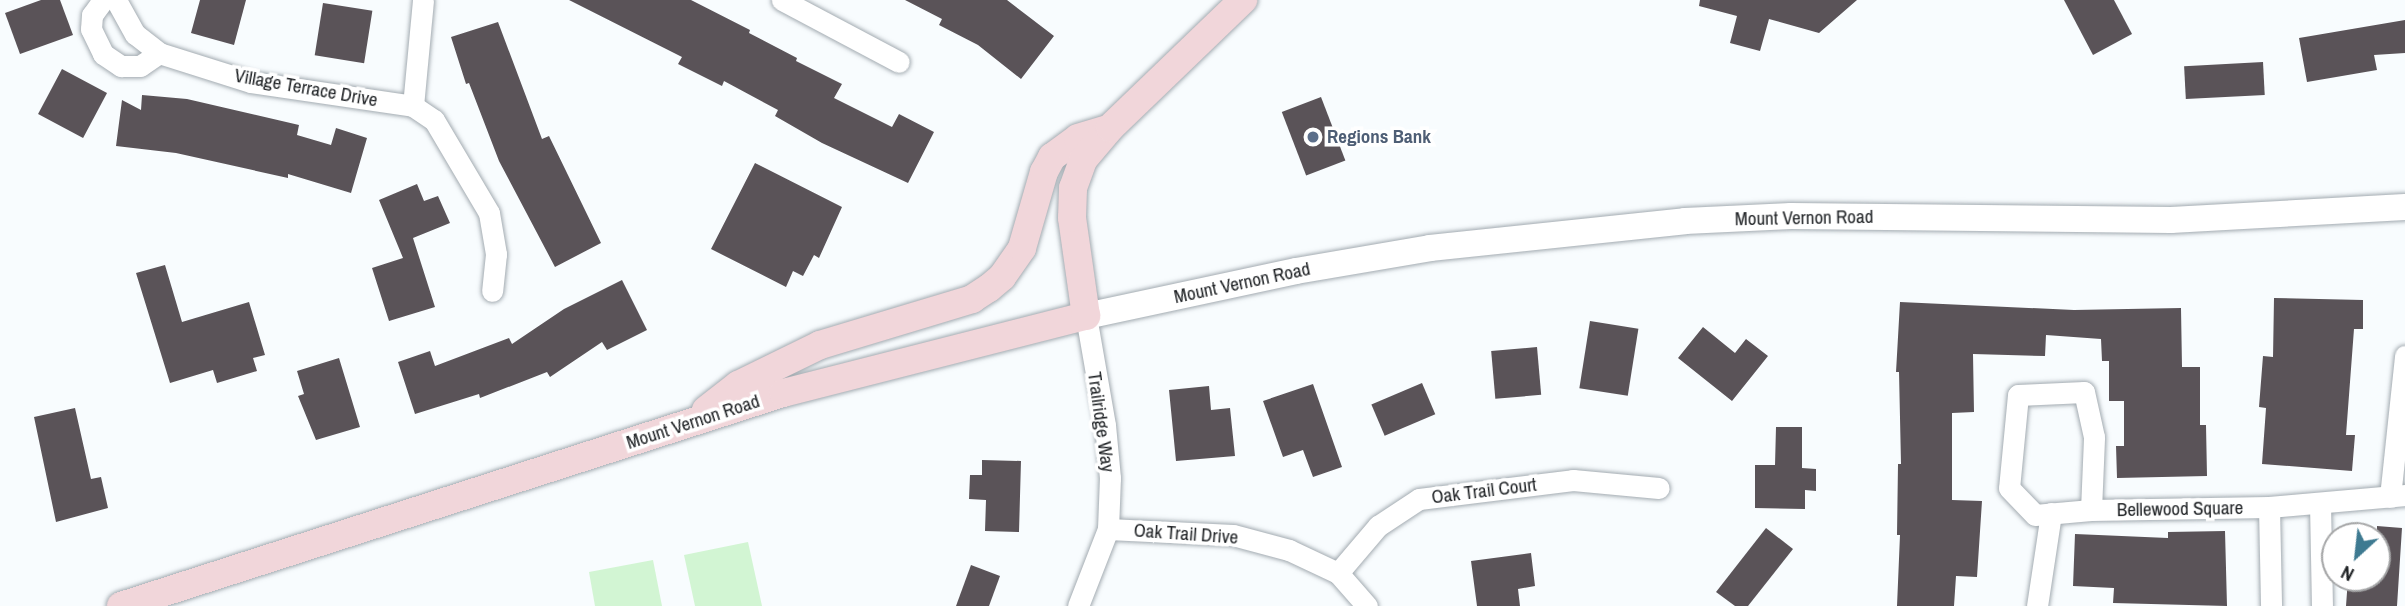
<!DOCTYPE html>
<style>
body{margin:0}
#map{position:relative;width:2405px;height:606px;overflow:hidden;background:#f8fcfe;font-family:"Archivo Narrow",sans-serif}
div>[style]{position:absolute}
.green>*{inset:0;background:#d2f5d3}
.building>*{inset:0;background:#5a5358;transform-origin:0 0}
.roads{filter:drop-shadow(0 0 2px #a3abb1) drop-shadow(0 0 2px #a3abb1)}
.minor>*{height:21px;margin:-10.5px;padding:0 10.5px;transform-origin:10.5px;border-radius:10.5px;background:#fff}
.tertiary>*{height:26px;margin:-13px;padding:0 13px;transform-origin:13px;border-radius:13px;background:#fff}
.secondary>*{height:28px;margin:-14px;padding:0 14px;transform-origin:14px;border-radius:14px;background:#f1d6da}
.dots>*{width:19px;height:19px;translate:-50% -50%;box-sizing:border-box;border:4px solid #fff;border-radius:50%}
span{translate:-50% -50%;white-space:nowrap;text-align:center;line-height:1.15;-webkit-text-stroke:7px #fff;paint-order:stroke}
.street-label{font-size:19px;color:#1e2124}
.service-label{font-size:19px;color:#4e5e75;font-weight:700}
.left{translate:0 -50%;text-align:left}
.north{position:absolute;left:2321px;top:522px;width:70px;height:70px;box-sizing:border-box;background:#fff;border:2px solid #a5a6a7;border-radius:50%;rotate:207deg;font-size:19px;font-weight:700;line-height:28px;text-align:center;color:#1e2124}
.north::after{content:'';display:block;margin:auto;width:24px;height:32px;background:#3e7a91;clip-path:polygon(50% 0,100% 100%,50% 72%,0 100%)}
</style>
<div id="map">
<div class="green">
<i style="clip-path:polygon(748px 542px,762px 606px,695px 606px,684px 555px)"></i>
<i style="clip-path:polygon(653px 560px,662px 606px,595px 606px,589px 572px)"></i>
</div>
<div class="building">
<i style="clip-path:polygon(41px 0,60px 0,73px 35px,20px 54px,5px 13px)"></i>
<i style="clip-path:polygon(200px 0,246px 0,234px 45px,191px 33px)"></i>
<i style="clip-path:polygon(569px 0,691px 0,750px 30px,749px 33px,797px 58px,796px 61px,842px 84px,834px 98px,892px 127px,899px 114px,934px 132px,908px 183px,822px 143px,775px 116px,778px 110px,724px 81px,722px 86px,678px 64px,682px 57px)"></i>
<i style="clip-path:polygon(905px 0,1007px 0,1054px 36px,1021px 79px,978px 45px,939px 25px,942px 19px)"></i>
<i style="clip-path:polygon(1700px 0,1857px 0,1819px 33px,1769px 19px,1760px 51px,1730px 43px,1737px 16px,1699px 6px)"></i>
<i style="clip-path:polygon(2064px 0,2114px 0,2132px 34px,2093px 55px)"></i>
<i style="left:323px;top:3px;width:50px;height:53px;rotate:9deg"></i>
<i style="clip-path:polygon(2405px 20px,2405px 53px,2374px 55px,2377px 70px,2307px 82px,2299px 38px)"></i>
<i style="clip-path:polygon(498px 22px,542px 139px,549px 136px,601px 243px,555px 267px,499px 161px,469px 83px,466px 84px,451px 37px)"></i>
<i style="left:2263px;top:62px;width:33px;height:79px;rotate:87deg"></i>
<i style="left:62px;top:69px;width:51px;height:51px;rotate:28deg"></i>
<i style="clip-path:polygon(142px 95px,187px 99px,299px 125px,297px 135px,331px 145px,336px 128px,367px 138px,351px 193px,288px 174px,288px 178px,176px 153px,116px 146px,122px 100px,141px 110px)"></i>
<i style="left:1321px;top:97px;width:68px;height:42px;rotate:69deg"></i>
<i style="clip-path:polygon(755px 163px,842px 207px,819px 258px,814px 255px,803px 276px,793px 271px,786px 287px,711px 249px)"></i>
<i style="clip-path:polygon(417px 184px,424px 201px,438px 196px,450px 223px,413px 238px,435px 307px,389px 321px,372px 268px,403px 258px,379px 200px)"></i>
<i style="clip-path:polygon(165px 265px,182px 322px,249px 302px,265px 355px,253px 358px,257px 371px,217px 383px,213px 370px,170px 383px,136px 273px)"></i>
<i style="clip-path:polygon(622px 280px,647px 330px,607px 350px,602px 342px,550px 377px,547px 372px,480px 398px,479px 394px,415px 414px,398px 362px,430px 351px,435px 366px,509px 338px,512px 344px,564px 309px)"></i>
<i style="clip-path:polygon(2274px 298px,2363px 300px,2363px 329px,2354px 329px,2346px 435px,2355px 435px,2352px 471px,2262px 464px,2266px 408px,2259px 407px,2263px 356px,2273px 357px)"></i>
<i style="clip-path:polygon(1900px 302px,2074px 310px,2181px 308px,2182px 367px,2200px 367px,2200px 425px,2206px 425px,2207px 476px,2117px 478px,2116px 446px,2124px 446px,2124px 401px,2109px 401px,2109px 361px,2102px 361px,2101px 339px,2046px 335px,2045px 356px,1973px 354px,1974px 412px,1952px 413px,1952px 500px,1982px 501px,1977px 577px,1956px 576px,1954px 606px,1897px 606px,1900px 535px,1897px 535px,1898px 464px,1901px 464px,1899px 372px,1896px 372px)"></i>
<i style="left:1590px;top:321px;width:49px;height:68px;rotate:9deg"></i>
<i style="clip-path:polygon(1703px 327px,1735px 353px,1746px 339px,1768px 356px,1732px 401px,1678px 358px)"></i>
<i style="left:1537px;top:347px;width:48px;height:46px;rotate:85deg"></i>
<i style="clip-path:polygon(339px 358px,360px 427px,316px 440px,298px 396px,304px 394px,297px 371px)"></i>
<i style="left:1422px;top:383px;width:34px;height:55px;rotate:67deg"></i>
<i style="clip-path:polygon(1313px 384px,1342px 467px,1313px 477px,1303px 450px,1283px 457px,1263px 401px)"></i>
<i style="clip-path:polygon(1209px 386px,1211px 410px,1230px 408px,1235px 456px,1176px 461px,1169px 390px)"></i>
<i style="clip-path:polygon(75px 408px,91px 479px,101px 477px,108px 508px,56px 522px,34px 417px)"></i>
<i style="clip-path:polygon(1776px 427px,1802px 427px,1802px 468px,1816px 469px,1816px 491px,1805px 490px,1805px 509px,1755px 508px,1755px 465px,1775px 465px)"></i>
<i style="clip-path:polygon(982px 460px,1021px 461px,1019px 532px,985px 531px,986px 500px,969px 499px,970px 475px,982px 475px)"></i>
<i style="clip-path:polygon(2377px 526px,2402px 528px,2397px 606px,2346px 606px,2348px 578px,2377px 578px)"></i>
<i style="clip-path:polygon(1766px 528px,1793px 549px,1748px 606px,1735px 606px,1716px 592px)"></i>
<i style="clip-path:polygon(2225px 531px,2227px 606px,2113px 603px,2114px 588px,2073px 586px,2075px 534px,2168px 538px,2168px 532px)"></i>
<i style="clip-path:polygon(1531px 553px,1535px 586px,1518px 589px,1520px 606px,1477px 606px,1471px 561px)"></i>
<i style="clip-path:polygon(971px 565px,1000px 576px,989px 606px,956px 606px)"></i>
</div>
<div class="roads">
<div class="minor">
<i style="left:103px;top:0;width:19px;rotate:126deg"></i>
<i style="left:92px;top:15px;width:14px;rotate:94deg"></i>
<i style="left:91px;top:29px;width:28px;rotate:64deg"></i>
<i style="left:103px;top:54px;width:22px;rotate:34deg"></i>
<i style="left:121px;top:66px;width:19px"></i>
<i style="left:140px;top:66px;width:23px;rotate:-34deg"></i>
<i style="left:116px;top:0;width:39px;rotate:61deg"></i>
<i style="left:135px;top:34px;width:31px;rotate:38deg"></i>
<i style="left:159px;top:53px;width:96px;rotate:17.5deg"></i>
<i style="left:251px;top:82px;width:164px;rotate:8.4deg"></i>
<i style="left:413px;top:106px;width:25px;rotate:34deg"></i>
<i style="left:434px;top:120px;width:108px;rotate:59.4deg"></i>
<i style="left:489px;top:213px;width:42px;rotate:80.3deg"></i>
<i style="left:496px;top:254px;width:37px;rotate:96deg"></i>
<i style="left:782px;top:0;width:132px;rotate:27.9deg"></i>
<i style="left:413px;top:106px;width:106px;rotate:-84.6deg"></i>
<i style="left:2390px;top:497px;width:142px;rotate:-83.9deg"></i>
<i style="left:2320px;top:503px;width:103px;rotate:88.9deg"></i>
<i style="left:2269px;top:507px;width:99px;rotate:88.8deg"></i>
<i style="left:2091px;top:510px;width:73px;rotate:-87.6deg"></i>
<i style="left:2094px;top:437px;width:46px;rotate:-102.5deg"></i>
<i style="left:2084px;top:392px;width:66px;rotate:177.4deg"></i>
<i style="left:2018px;top:395px;width:93px;rotate:95.5deg"></i>
<i style="left:2009px;top:488px;width:37px;rotate:46deg"></i>
<i style="left:2035px;top:515px;width:56px;rotate:-5.1deg"></i>
<i style="left:2091px;top:510px;width:178px;rotate:-1deg"></i>
<i style="left:2269px;top:507px;width:137px;rotate:-5deg"></i>
<i style="left:1108px;top:529px;width:125px;rotate:2.7deg"></i>
<i style="left:1233px;top:535px;width:58px;rotate:15deg"></i>
<i style="left:1289px;top:550px;width:54px;rotate:25.1deg"></i>
<i style="left:1338px;top:573px;width:44px;rotate:48.7deg"></i>
<i style="left:1338px;top:573px;width:62px;rotate:-49.6deg"></i>
<i style="left:1378px;top:526px;width:49px;rotate:-33.4deg"></i>
<i style="left:1419px;top:499px;width:155px;rotate:-7deg"></i>
<i style="left:1573px;top:480px;width:86px;rotate:5.3deg"></i>
<i style="left:1078px;top:606px;width:83px;rotate:-68.7deg"></i>
<i style="left:1108px;top:529px;width:51px;rotate:-87.8deg"></i>
<i style="left:1110px;top:478px;width:53px;rotate:-95.4deg"></i>
<i style="left:1105px;top:425px;width:111px;rotate:-99.9deg"></i>
<i style="left:2037px;top:606px;width:94px;rotate:-81.4deg"></i>
</div>
<div class="tertiary">
<i style="left:1086px;top:316px;width:215px;rotate:-12.1deg"></i>
<i style="left:1296px;top:271px;width:136px;rotate:-9.7deg"></i>
<i style="left:1430px;top:248px;width:256px;rotate:-6deg"></i>
<i style="left:1685px;top:221px;width:106px;rotate:-2.7deg"></i>
<i style="left:1791px;top:216px;width:380px;rotate:0.6deg"></i>
<i style="left:2171px;top:220px;width:234px;rotate:-3.2deg"></i>
</div>
<div class="secondary">
<i style="left:706px;top:410px;width:41px;rotate:-38deg"></i>
<i style="left:738px;top:385px;width:91px;rotate:-26deg"></i>
<i style="left:820px;top:345px;width:159px;rotate:-16.8deg"></i>
<i style="left:972px;top:299px;width:20px;rotate:-33deg"></i>
<i style="left:989px;top:288px;width:17px;rotate:-40deg"></i>
<i style="left:1002px;top:277px;width:35px;rotate:-55deg"></i>
<i style="left:1022px;top:248px;width:79px;rotate:-73.9deg"></i>
<i style="left:1044px;top:172px;width:17px;rotate:-62deg"></i>
<i style="left:1052px;top:157px;width:32px;rotate:-36deg"></i>
<i style="left:1078px;top:138px;width:27px;rotate:-17deg"></i>
<i style="left:121px;top:606px;width:695px;rotate:-17.84deg"></i>
<i style="left:783px;top:393px;width:313px;rotate:-14.3deg"></i>
<i style="left:1086px;top:316px;width:99px;rotate:-98.1deg"></i>
<i style="left:1072px;top:218px;width:30px;rotate:-88deg"></i>
<i style="left:1073px;top:188px;width:30px;rotate:-70deg"></i>
<i style="left:1083px;top:160px;width:42px;rotate:-49.8deg"></i>
<i style="left:1110px;top:128px;width:185px;rotate:-43.9deg"></i>
</div>
</div>
<div class="dots">
<i style="left:1313px;top:137px;background:#5c6f8a"></i>
</div>
<div class="street-label">
<span style="left:306px;top:88px;rotate:10deg">Village Terrace Drive</span>
<span style="left:1804px;top:218px;rotate:-1deg">Mount Vernon Road</span>
<span style="left:1242px;top:283px;rotate:-12deg">Mount Vernon Road</span>
<span style="left:693px;top:422px;rotate:-18deg">Mount Vernon Road</span>
<span style="left:1101px;top:422px;rotate:82deg">Trailridge Way</span>
<span style="left:1484px;top:491px;rotate:-7deg">Oak Trail Court</span>
<span style="left:2180px;top:509px;rotate:-1deg">Bellewood Square</span>
<span style="left:1186px;top:534px;rotate:4deg">Oak Trail Drive</span>
</div>
<div class="service-label">
<span class="left" style="left:1327px;top:137px">Regions Bank</span>
</div>
<div class="north">N</div>
</div>
